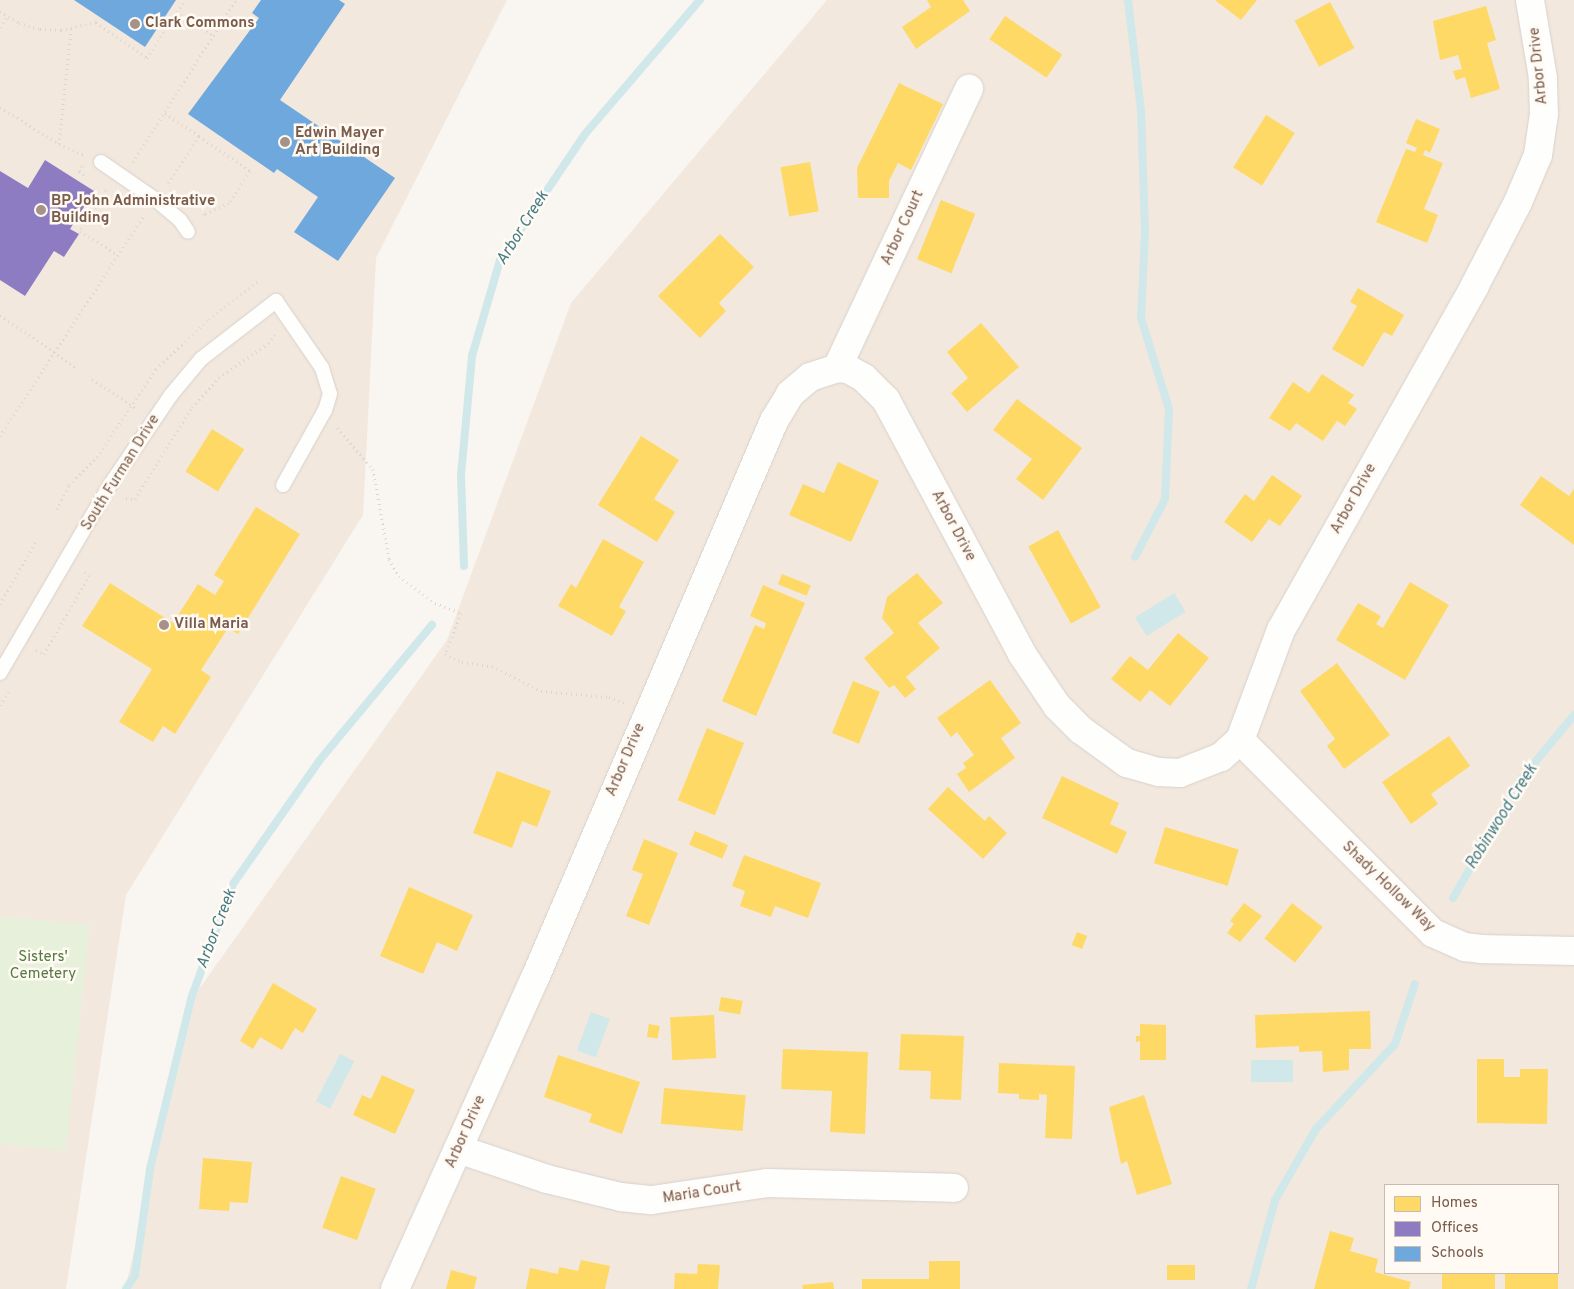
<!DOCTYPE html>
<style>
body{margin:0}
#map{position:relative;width:1574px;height:1289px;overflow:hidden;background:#f9f5f0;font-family:Overpass,sans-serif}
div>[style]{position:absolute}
.residential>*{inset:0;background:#f2e8de}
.green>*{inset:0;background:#e7f0db}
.water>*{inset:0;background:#d0e8ea;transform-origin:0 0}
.homes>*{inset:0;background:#ffd966;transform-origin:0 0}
.offices>*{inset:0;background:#8e7cc3}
.schools>*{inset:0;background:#6fa8dc}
.stream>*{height:8px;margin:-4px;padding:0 4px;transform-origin:4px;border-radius:4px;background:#d0e8ea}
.path>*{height:3px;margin-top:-1.5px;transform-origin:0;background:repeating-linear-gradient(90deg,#dcd5d0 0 1px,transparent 0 5px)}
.roads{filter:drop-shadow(0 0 1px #d7d1cb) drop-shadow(0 0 1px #d7d1cb)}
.service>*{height:14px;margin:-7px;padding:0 7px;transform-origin:7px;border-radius:7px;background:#fefefd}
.minor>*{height:28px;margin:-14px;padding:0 14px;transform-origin:14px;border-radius:14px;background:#fefefd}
.dots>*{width:14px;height:14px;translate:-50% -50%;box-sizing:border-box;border:2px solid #fffaf3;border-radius:50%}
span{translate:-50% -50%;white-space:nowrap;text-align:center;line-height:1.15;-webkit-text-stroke:5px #fffaf3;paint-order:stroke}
.poi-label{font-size:15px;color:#7a5c4d;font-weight:700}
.left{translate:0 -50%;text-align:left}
.street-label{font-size:15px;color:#7a5c4d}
.park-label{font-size:15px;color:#537a41}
.water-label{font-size:16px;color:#437c86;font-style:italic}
.legend{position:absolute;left:1384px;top:1184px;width:175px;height:90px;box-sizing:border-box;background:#fffaf3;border:1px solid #cabbb1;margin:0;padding:6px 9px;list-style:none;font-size:15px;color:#7a5c4d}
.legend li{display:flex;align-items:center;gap:10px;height:25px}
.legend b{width:25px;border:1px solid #cabbb1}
</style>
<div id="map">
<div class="residential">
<i style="clip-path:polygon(0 0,507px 0,376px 258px,363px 515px,126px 895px,66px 1289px,0 1289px)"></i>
<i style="clip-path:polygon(evenodd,827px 0,1574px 0,1574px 1289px,125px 1289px,197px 992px,447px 640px,571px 303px,827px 0,1385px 1185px,1558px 1185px,1558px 1273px,1385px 1273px,1385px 1185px)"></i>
</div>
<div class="green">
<i style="clip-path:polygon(0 916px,90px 925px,66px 1151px,0 1144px)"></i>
</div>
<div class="water">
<i style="left:1174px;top:593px;width:22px;height:46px;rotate:58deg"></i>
<i style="left:591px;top:1012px;width:20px;height:41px;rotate:20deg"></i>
<i style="left:340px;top:1054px;width:16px;height:53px;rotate:27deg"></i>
<i style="left:1293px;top:1060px;width:22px;height:42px;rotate:90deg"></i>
</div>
<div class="homes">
<i style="clip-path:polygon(927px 0,963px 0,970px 11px,916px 49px,902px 27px,931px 7px)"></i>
<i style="clip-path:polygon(1215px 0,1257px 0,1241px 20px)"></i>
<i style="left:1330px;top:2px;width:52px;height:40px;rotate:62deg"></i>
<i style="clip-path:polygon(1486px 6px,1496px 40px,1487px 43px,1500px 89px,1471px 98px,1465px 77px,1456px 80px,1453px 71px,1462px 69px,1458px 55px,1440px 60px,1433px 21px)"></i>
<i style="left:1005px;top:16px;width:69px;height:28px;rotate:34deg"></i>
<i style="clip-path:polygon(899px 83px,943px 104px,911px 170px,898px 163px,889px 181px,889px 198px,858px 198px,857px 168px)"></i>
<i style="left:1266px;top:115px;width:34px;height:62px;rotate:32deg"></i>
<i style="clip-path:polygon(1416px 119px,1440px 129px,1430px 153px,1425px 150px,1423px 155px,1443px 163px,1424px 209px,1438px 215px,1427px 243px,1376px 222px,1406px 149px,1415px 152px,1417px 148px,1406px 143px)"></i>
<i style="left:810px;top:162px;width:50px;height:30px;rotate:80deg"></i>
<i style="left:941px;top:200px;width:37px;height:64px;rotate:22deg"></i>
<i style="clip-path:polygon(720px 234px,754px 267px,719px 303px,726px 311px,700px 338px,658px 296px)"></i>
<i style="clip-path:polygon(1358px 288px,1404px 315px,1392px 336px,1384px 332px,1363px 367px,1332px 349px,1357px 306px,1350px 302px)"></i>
<i style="clip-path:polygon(981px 323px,1019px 367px,967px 412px,951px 393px,968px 378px,947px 352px)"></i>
<i style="clip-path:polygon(1322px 374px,1354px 395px,1348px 403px,1357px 409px,1345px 426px,1337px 421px,1323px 441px,1296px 423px,1290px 431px,1269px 418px,1293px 382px,1309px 393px)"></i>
<i style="clip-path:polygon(1017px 399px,1082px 448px,1043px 500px,1016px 479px,1032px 459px,993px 430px)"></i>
<i style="left:212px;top:429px;width:38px;height:50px;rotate:32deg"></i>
<i style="clip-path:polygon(641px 436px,679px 460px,654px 499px,675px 512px,657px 542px,598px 505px)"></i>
<i style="clip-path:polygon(838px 462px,879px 481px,851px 542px,789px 515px,803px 484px,824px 493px)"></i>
<i style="clip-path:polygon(1272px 475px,1302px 496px,1280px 526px,1269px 519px,1252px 542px,1224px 522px,1245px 494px,1254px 501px)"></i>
<i style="clip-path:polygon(1541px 476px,1569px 496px,1574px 489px,1574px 545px,1520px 505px)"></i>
<i style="clip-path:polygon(256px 507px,300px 534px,238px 634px,228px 628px,201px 670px,211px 677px,175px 734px,163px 726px,153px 742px,119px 722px,152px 669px,82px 626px,110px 583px,173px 623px,198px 584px,215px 595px,224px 581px,214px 575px)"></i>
<i style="left:1058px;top:530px;width:88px;height:34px;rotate:61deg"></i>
<i style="clip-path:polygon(603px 539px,644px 562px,619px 607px,626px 611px,612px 636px,558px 606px,571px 584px,576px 588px)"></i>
<i style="clip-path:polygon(917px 573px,943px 603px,918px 623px,940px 648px,906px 677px,916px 689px,905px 698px,894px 685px,889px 688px,864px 658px,894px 633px,882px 618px,887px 597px)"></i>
<i style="left:782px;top:574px;width:31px;height:11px;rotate:22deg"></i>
<i style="clip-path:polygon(1410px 582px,1449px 605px,1405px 680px,1336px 640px,1358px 603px,1381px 616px,1376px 624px,1383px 628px)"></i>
<i style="clip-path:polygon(763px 585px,805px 603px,756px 716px,722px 701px,755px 625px,764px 629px,766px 623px,750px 616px)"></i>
<i style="clip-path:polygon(1178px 633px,1209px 658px,1170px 706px,1150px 690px,1140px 702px,1111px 679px,1130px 656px,1148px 670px)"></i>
<i style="clip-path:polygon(1337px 663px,1390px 735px,1344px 769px,1327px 746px,1335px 739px,1300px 691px)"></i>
<i style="clip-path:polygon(990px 680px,1021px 723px,1001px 738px,1015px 758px,969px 792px,957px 774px,966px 768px,963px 763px,974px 755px,957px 732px,951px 737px,937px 718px)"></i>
<i style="left:853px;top:681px;width:29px;height:56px;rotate:22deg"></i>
<i style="left:707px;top:728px;width:40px;height:78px;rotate:22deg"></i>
<i style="clip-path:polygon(1449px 736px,1470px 766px,1431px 794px,1438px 804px,1411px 824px,1382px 782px)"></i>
<i style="clip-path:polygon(497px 771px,551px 791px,537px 827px,522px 821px,512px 848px,473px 833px)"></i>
<i style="clip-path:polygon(1062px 776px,1119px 803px,1110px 824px,1127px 832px,1117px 854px,1042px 818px)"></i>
<i style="clip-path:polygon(948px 787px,985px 821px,989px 816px,1007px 833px,983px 859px,928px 809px)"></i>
<i style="left:1165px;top:827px;width:77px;height:38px;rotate:17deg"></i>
<i style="left:695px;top:831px;width:36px;height:15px;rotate:23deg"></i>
<i style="clip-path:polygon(644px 839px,678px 853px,649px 925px,626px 916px,643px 874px,632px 870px)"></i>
<i style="clip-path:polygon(744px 855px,821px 883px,808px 918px,775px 906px,771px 917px,740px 906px,745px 891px,732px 886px)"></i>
<i style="clip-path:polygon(409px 887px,473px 915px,457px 951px,437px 942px,423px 974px,380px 956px)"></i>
<i style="clip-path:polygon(1244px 903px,1262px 916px,1240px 942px,1227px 933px,1234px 924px,1230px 921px)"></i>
<i style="left:1292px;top:903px;width:39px;height:45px;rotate:38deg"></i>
<i style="left:1077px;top:932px;width:11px;height:14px;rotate:22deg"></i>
<i style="clip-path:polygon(273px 983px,317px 1009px,303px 1033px,295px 1028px,282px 1050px,260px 1037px,253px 1049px,240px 1041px)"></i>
<i style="left:721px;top:997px;width:22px;height:14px;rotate:10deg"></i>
<i style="clip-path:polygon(1370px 1011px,1371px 1049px,1349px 1049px,1349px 1070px,1323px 1072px,1322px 1051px,1299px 1052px,1299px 1046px,1256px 1048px,1255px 1015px)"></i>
<i style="left:714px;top:1015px;width:43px;height:44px;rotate:87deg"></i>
<i style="left:649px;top:1024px;width:11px;height:13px;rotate:10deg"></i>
<i style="clip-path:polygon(1140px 1024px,1166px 1025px,1166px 1060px,1140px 1060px,1140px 1041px,1136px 1042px,1136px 1036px,1140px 1036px)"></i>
<i style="clip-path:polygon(901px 1034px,964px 1036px,961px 1100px,930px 1099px,931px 1071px,899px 1070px)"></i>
<i style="clip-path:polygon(783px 1049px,868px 1052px,865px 1134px,830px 1132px,832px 1091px,781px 1089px)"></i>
<i style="clip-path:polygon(558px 1055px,640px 1082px,622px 1134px,589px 1122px,592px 1114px,544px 1097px)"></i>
<i style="clip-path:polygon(1477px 1059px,1504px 1059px,1504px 1077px,1520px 1077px,1520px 1069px,1548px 1069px,1547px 1124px,1477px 1123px)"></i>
<i style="clip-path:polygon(999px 1063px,1075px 1066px,1072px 1139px,1045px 1138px,1047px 1095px,1039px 1094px,1039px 1100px,1019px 1099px,1019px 1094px,998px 1093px)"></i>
<i style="clip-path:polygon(382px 1075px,415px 1090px,395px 1134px,353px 1115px,362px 1095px,371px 1099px)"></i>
<i style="left:664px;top:1088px;width:82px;height:36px;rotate:5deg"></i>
<i style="clip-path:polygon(1144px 1095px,1172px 1184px,1137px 1195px,1127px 1161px,1121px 1164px,1109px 1107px)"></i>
<i style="clip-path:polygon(203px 1158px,252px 1162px,248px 1203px,230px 1202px,229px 1211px,199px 1209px)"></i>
<i style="left:341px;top:1176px;width:37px;height:55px;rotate:20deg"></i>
<i style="clip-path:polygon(1330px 1231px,1354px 1238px,1350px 1251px,1378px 1259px,1375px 1272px,1411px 1282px,1409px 1289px,1314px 1289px)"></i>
<i style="clip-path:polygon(581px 1260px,610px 1266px,605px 1289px,526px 1289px,530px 1268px,558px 1274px,559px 1267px,578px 1271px)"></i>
<i style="clip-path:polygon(929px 1261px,960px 1261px,960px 1289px,862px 1289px,862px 1279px,929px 1279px)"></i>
<i style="clip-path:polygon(698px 1264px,720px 1265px,718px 1289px,674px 1289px,675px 1273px,697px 1274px)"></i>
<i style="left:1195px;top:1265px;width:15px;height:28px;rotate:90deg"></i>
<i style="clip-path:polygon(451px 1270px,477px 1277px,474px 1289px,446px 1289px)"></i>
<i style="left:1442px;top:1273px;width:53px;height:16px"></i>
<i style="left:1505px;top:1273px;width:53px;height:16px"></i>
<i style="clip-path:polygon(833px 1282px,834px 1289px,803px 1289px,802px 1285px)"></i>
</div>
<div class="offices">
<i style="clip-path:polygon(45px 160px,94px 191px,70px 229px,79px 234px,64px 257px,54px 251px,25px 296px,0 280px,0 171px,28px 188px)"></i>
</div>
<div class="schools">
<i style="clip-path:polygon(74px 0,176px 0,145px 47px)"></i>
<i style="clip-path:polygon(261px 0,339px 0,345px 4px,280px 100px,395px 178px,338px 261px,294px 232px,318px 197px,277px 169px,274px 173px,188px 114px,259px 18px,252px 13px)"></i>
</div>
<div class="stream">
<i style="left:1128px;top:0;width:111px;rotate:83.3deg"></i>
<i style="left:1141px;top:110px;width:121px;rotate:88.1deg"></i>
<i style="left:1145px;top:231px;width:87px;rotate:92.6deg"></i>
<i style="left:1141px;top:318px;width:95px;rotate:72.9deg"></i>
<i style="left:1169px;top:409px;width:90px;rotate:92.5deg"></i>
<i style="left:1165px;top:499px;width:65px;rotate:117.3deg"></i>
<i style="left:464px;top:566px;width:91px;rotate:-91.9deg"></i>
<i style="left:461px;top:475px;width:120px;rotate:-84.7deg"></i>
<i style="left:472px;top:356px;width:100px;rotate:-73.7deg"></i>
<i style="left:500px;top:260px;width:152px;rotate:-56deg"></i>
<i style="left:585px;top:134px;width:177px;rotate:-49.4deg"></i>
<i style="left:1453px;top:898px;width:138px;rotate:-60.1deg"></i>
<i style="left:1522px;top:778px;width:82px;rotate:-50.5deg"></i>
<i style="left:126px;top:1289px;width:17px;rotate:-57deg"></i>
<i style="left:135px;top:1275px;width:107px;rotate:-81.9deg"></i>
<i style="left:150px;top:1169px;width:178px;rotate:-76.4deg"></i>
<i style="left:192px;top:996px;width:119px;rotate:-69.9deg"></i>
<i style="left:233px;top:884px;width:150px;rotate:-55deg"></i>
<i style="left:319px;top:761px;width:177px;rotate:-50.3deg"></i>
<i style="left:1251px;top:1289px;width:92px;rotate:-74.9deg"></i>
<i style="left:1275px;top:1200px;width:82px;rotate:-60deg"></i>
<i style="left:1316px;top:1129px;width:116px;rotate:-47.1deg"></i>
<i style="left:1395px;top:1044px;width:63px;rotate:-71.6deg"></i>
</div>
<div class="path">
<i style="left:0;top:11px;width:22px;rotate:32deg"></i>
<i style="left:19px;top:23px;width:22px;rotate:16deg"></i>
<i style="left:40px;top:29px;width:21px;rotate:3deg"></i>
<i style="left:61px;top:30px;width:36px;rotate:-13deg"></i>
<i style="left:96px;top:22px;width:62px;rotate:35.2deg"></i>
<i style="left:147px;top:58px;width:69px;rotate:-56.8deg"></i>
<i style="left:177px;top:12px;width:43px;rotate:33.7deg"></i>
<i style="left:0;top:27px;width:12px;rotate:-55deg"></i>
<i style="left:0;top:107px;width:70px;rotate:32.1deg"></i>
<i style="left:59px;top:144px;width:27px;rotate:24deg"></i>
<i style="left:165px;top:113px;width:41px;rotate:34.1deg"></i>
<i style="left:199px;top:136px;width:59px;rotate:123.1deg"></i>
<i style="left:199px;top:136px;width:62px;rotate:34.5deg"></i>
<i style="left:250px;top:171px;width:38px;rotate:123deg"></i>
<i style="left:229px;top:203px;width:27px;rotate:156deg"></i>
<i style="left:204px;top:214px;width:5px;rotate:112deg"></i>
<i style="left:59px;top:144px;width:116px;rotate:-84deg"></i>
<i style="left:133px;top:162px;width:192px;rotate:-57.6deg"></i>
<i style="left:82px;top:166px;width:6px;rotate:121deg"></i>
<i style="left:79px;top:171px;width:7px;rotate:34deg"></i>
<i style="left:106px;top:190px;width:49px;rotate:122.4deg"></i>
<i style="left:80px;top:231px;width:45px;rotate:32.3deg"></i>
<i style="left:0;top:315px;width:93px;rotate:34.5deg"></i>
<i style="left:92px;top:379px;width:54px;rotate:33.7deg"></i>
<i style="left:337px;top:428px;width:55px;rotate:48.7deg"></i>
<i style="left:373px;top:469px;width:91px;rotate:79.9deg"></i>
<i style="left:389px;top:559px;width:20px;rotate:60deg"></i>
<i style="left:399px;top:576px;width:45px;rotate:36.9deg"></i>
<i style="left:435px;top:603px;width:28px;rotate:21deg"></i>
<i style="left:461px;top:613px;width:44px;rotate:111.3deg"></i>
<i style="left:445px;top:654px;width:19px;rotate:25deg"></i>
<i style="left:462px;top:662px;width:30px;rotate:8deg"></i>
<i style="left:492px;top:666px;width:55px;rotate:27deg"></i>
<i style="left:541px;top:691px;width:68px;rotate:5deg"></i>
<i style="left:609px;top:697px;width:17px;rotate:21deg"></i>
<i style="left:0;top:436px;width:264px;rotate:-56.9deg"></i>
<i style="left:126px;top:498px;width:9px;rotate:6deg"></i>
<i style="left:135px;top:499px;width:108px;rotate:-58.2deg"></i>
<i style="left:192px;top:407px;width:40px;rotate:-47deg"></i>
<i style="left:219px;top:378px;width:60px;rotate:-35.5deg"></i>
<i style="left:268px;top:343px;width:11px;rotate:-52deg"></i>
<i style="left:57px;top:509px;width:27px;rotate:-63deg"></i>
<i style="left:69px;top:485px;width:40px;rotate:-45deg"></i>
<i style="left:97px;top:457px;width:106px;rotate:-56.2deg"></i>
<i style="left:156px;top:369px;width:73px;rotate:-43.3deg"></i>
<i style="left:209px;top:319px;width:64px;rotate:-37.4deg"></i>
<i style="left:0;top:604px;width:74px;rotate:-60deg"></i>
<i style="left:36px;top:650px;width:9px;rotate:27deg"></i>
<i style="left:44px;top:654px;width:90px;rotate:-60deg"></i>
<i style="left:89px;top:576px;width:8px;rotate:-135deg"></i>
<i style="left:0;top:705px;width:17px;rotate:-57deg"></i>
</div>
<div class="roads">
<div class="service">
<i style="left:101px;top:162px;width:67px;rotate:34.6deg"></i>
<i style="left:156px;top:200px;width:31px;rotate:40deg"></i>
<i style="left:180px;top:220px;width:14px;rotate:56deg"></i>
<i style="left:0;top:673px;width:214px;rotate:-59.7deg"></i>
<i style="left:108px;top:488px;width:112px;rotate:-55.9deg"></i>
<i style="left:171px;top:395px;width:47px;rotate:-50.2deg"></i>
<i style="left:201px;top:359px;width:95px;rotate:-37.7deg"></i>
<i style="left:276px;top:301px;width:81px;rotate:55.5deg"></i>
<i style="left:322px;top:368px;width:27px;rotate:73deg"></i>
<i style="left:330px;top:394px;width:17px;rotate:107deg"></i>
<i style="left:325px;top:410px;width:86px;rotate:119.2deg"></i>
</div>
<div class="minor">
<i style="left:837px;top:368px;width:309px;rotate:-64.7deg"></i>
<i style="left:1240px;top:740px;width:273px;rotate:45deg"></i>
<i style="left:1433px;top:933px;width:35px;rotate:24deg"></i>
<i style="left:1465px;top:947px;width:16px;rotate:7deg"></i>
<i style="left:1481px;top:949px;width:93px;rotate:1.2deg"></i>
<i style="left:458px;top:1149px;width:94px;rotate:18.6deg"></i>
<i style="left:547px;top:1179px;width:76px;rotate:13.7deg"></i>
<i style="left:621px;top:1197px;width:31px;rotate:6deg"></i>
<i style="left:652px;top:1200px;width:116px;rotate:-8.4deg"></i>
<i style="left:767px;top:1183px;width:187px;rotate:1.5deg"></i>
<i style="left:395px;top:1289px;width:341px;rotate:-65.8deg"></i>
<i style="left:535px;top:978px;width:606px;rotate:-66.78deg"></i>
<i style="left:774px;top:421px;width:31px;rotate:-59deg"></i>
<i style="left:790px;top:394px;width:26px;rotate:-40deg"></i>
<i style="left:810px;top:377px;width:28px;rotate:-18deg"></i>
<i style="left:837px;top:368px;width:11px;rotate:5deg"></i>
<i style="left:848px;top:369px;width:18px;rotate:29deg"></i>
<i style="left:864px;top:378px;width:31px;rotate:45deg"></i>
<i style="left:886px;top:400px;width:288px;rotate:61.8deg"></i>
<i style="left:1022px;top:654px;width:63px;rotate:56.1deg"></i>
<i style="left:1057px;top:706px;width:34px;rotate:45deg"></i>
<i style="left:1081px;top:730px;width:57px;rotate:35.7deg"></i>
<i style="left:1127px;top:763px;width:33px;rotate:16deg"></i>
<i style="left:1159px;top:772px;width:21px;rotate:3deg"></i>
<i style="left:1180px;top:773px;width:44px;rotate:-21.3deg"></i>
<i style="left:1221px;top:757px;width:25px;rotate:-42deg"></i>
<i style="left:1240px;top:740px;width:117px;rotate:-69.6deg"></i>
<i style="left:1281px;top:630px;width:394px;rotate:-60.6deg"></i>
<i style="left:1474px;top:287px;width:96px;rotate:-62.6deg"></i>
<i style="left:1518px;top:202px;width:51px;rotate:-66.9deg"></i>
<i style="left:1538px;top:155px;width:41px;rotate:-81.7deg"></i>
<i style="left:1544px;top:114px;width:36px;rotate:-92deg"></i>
<i style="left:1543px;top:78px;width:79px;rotate:-99.5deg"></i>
</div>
</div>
<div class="dots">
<i style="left:135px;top:24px;background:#a69286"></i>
<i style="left:285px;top:142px;background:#a69286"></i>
<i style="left:41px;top:210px;background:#a69286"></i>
<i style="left:164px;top:625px;background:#a69286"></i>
</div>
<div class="poi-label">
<span class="left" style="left:145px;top:24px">Clark Commons</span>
<span class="left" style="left:295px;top:142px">Edwin Mayer<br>Art Building</span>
<span class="left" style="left:51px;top:210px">BP John Administrative<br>Building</span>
<span class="left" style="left:174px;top:625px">Villa Maria</span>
</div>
<div class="street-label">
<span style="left:1539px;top:66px;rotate:-96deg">Arbor Drive</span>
<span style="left:903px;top:228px;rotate:-65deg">Arbor Court</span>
<span style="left:121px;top:473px;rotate:-58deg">South Furman Drive</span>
<span style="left:1354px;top:499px;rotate:-61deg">Arbor Drive</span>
<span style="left:953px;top:526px;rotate:62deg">Arbor Drive</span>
<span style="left:626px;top:760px;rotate:-67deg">Arbor Drive</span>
<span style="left:1388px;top:887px;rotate:44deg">Shady Hollow Way</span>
<span style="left:466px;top:1132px;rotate:-66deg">Arbor Drive</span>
<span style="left:702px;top:1193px;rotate:-9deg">Maria Court</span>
</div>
<div class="park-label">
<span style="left:43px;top:966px">Sisters'<br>Cemetery</span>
</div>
<div class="water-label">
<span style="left:523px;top:228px;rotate:-58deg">Arbor Creek</span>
<span style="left:1502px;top:817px;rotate:-58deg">Robinwood Creek</span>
<span style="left:217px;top:929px;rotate:-69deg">Arbor Creek</span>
</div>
<ul class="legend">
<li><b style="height:14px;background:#ffd966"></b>Homes</li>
<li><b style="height:14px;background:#8e7cc3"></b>Offices</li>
<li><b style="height:14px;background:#6fa8dc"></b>Schools</li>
</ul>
</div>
